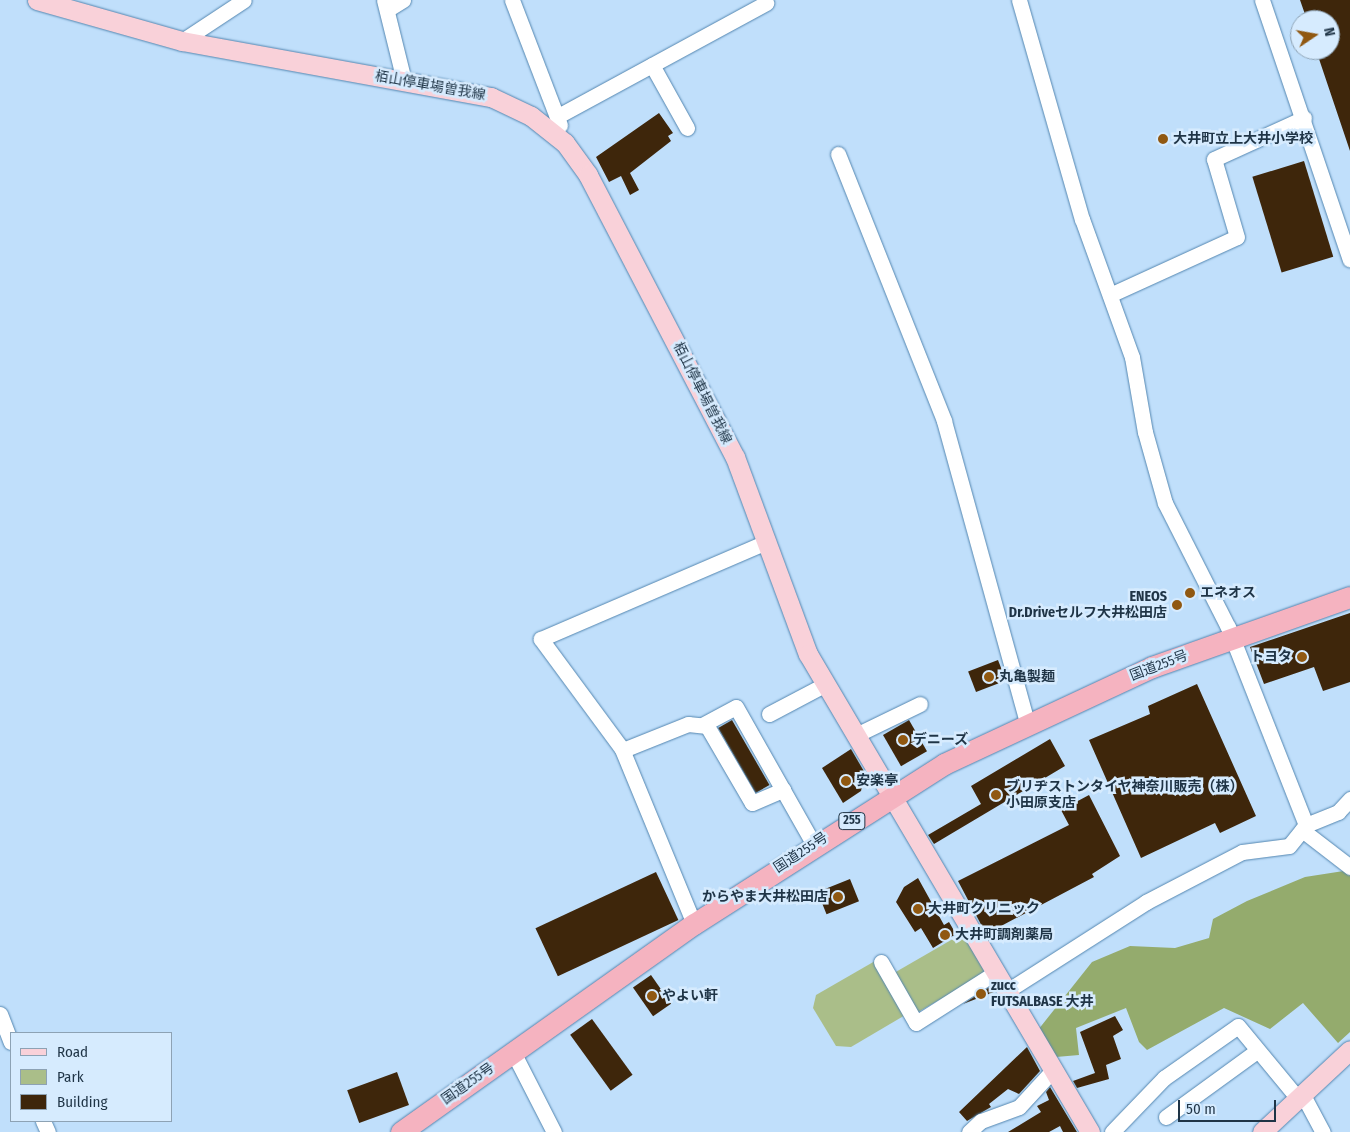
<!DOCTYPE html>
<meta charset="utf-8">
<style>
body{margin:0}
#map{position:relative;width:1350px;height:1132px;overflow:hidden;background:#c0dffb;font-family:"Fira Sans Condensed","Noto Sans JP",sans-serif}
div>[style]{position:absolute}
.green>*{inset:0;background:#aabe89;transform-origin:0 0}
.forest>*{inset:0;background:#94ab6d}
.building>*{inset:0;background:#3e260b;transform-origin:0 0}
.roads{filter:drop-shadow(0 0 1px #5386b0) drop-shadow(0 0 1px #5386b0)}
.minor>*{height:15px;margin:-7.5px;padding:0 7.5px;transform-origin:7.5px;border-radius:7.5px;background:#fff}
.major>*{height:19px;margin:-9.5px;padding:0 9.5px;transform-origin:9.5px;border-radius:9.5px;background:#f9d1d9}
.highway>*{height:21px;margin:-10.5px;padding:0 10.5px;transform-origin:10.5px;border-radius:10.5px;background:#f5b3c0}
.dots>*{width:14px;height:14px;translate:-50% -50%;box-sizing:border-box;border:2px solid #d6ebfe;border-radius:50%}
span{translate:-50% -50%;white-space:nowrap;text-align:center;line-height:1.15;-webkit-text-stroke:5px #d6ebfe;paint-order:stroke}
.shield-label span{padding:1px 4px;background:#d6ebfe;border:1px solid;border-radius:4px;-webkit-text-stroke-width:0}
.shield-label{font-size:12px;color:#1f3446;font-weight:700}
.street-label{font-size:14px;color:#1f3446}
.poi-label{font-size:14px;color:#1f3446;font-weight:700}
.left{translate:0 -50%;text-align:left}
.right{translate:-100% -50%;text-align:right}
.legend{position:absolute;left:10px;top:1032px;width:162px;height:90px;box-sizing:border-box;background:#d6ebfe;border:1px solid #8da2b4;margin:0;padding:6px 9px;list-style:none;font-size:15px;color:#1f3446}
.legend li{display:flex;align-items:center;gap:10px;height:25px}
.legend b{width:25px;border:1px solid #8da2b4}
.north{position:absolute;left:1290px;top:10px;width:50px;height:50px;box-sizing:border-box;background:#d6ebfe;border:1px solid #8da2b4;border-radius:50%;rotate:78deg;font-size:14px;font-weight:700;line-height:20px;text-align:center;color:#1f3446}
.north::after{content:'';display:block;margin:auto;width:18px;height:22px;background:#905811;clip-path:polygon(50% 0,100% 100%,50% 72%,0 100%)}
.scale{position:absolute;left:1178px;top:1100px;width:98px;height:22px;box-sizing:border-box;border:2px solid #1f3446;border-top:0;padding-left:6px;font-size:15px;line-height:18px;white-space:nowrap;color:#1f3446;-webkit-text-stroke:4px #d6ebfe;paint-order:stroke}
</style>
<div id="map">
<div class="green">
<i style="left:965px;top:932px;width:46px;height:83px;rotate:60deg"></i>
<i style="clip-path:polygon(875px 961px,907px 1014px,851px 1047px,836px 1046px,813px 1008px,816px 995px)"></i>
</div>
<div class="forest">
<i style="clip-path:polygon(1350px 870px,1350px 1032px,1338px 1043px,1303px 1003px,1270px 1029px,1224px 1008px,1147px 1050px,1139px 1042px,1126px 1008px,1076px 1028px,1079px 1055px,1056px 1057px,1038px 1030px,1092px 962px,1130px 946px,1175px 948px,1209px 938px,1213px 919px,1247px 901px,1305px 877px)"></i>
</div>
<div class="building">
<i style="clip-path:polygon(1300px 0,1350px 0,1350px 151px,1316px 50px,1330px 50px,1330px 20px,1307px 20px)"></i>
<i style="clip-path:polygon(659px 113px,673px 133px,668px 136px,671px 141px,630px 173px,639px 190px,630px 195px,621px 176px,609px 182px,596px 157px)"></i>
<i style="left:1304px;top:161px;width:100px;height:54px;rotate:73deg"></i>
<i style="clip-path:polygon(1350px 613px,1350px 682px,1323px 691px,1314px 667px,1264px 684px,1250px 647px)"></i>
<i style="left:998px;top:660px;width:22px;height:32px;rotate:69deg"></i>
<i style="clip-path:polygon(1197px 684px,1256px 816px,1220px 833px,1215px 823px,1141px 858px,1089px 740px,1150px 714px,1148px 706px)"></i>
<i style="left:732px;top:720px;width:75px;height:16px;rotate:60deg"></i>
<i style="left:909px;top:720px;width:36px;height:30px;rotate:60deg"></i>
<i style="clip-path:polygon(1050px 739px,1065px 766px,934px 844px,928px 835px,981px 804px,971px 786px)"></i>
<i style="clip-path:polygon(851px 749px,865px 773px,861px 791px,843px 803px,822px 768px)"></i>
<i style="clip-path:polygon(1089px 795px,1120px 856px,1092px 874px,1094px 877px,986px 934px,958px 881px,1069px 825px,1061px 810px)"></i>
<i style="left:656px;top:872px;width:53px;height:133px;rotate:65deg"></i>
<i style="clip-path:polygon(918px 878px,944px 925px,949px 922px,956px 934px,933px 948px,921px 928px,915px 932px,896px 902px,904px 887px)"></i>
<i style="left:850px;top:879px;width:24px;height:35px;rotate:68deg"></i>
<i style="left:651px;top:975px;width:35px;height:22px;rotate:55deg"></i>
<i style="clip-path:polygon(991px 986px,994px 992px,963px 1004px)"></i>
<i style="clip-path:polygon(1115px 1016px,1123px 1030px,1113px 1036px,1121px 1059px,1106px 1065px,1109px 1079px,1077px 1088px,1073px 1081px,1095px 1073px,1080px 1032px)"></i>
<i style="left:592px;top:1019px;width:69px;height:27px;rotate:54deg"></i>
<i style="clip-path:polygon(1027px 1047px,1040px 1071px,1019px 1094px,1008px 1089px,989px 1104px,991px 1107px,967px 1121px,959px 1112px)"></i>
<i style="left:397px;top:1072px;width:35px;height:53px;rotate:70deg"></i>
<i style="clip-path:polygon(1050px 1087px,1077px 1132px,1063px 1132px,1060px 1126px,1049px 1132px,1008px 1132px,1041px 1112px,1037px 1106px,1049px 1100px,1046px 1092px)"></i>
</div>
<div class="roads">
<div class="minor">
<i style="left:384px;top:0;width:83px;rotate:76.1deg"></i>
<i style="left:512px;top:0;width:134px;rotate:69deg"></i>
<i style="left:1019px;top:0;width:228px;rotate:74deg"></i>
<i style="left:1082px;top:219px;width:147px;rotate:70.1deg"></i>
<i style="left:1132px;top:357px;width:76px;rotate:80.2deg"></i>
<i style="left:1145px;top:432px;width:74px;rotate:74.3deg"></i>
<i style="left:1165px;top:503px;width:139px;rotate:63.1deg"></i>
<i style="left:1228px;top:627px;width:213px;rotate:68.5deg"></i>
<i style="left:1262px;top:0;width:274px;rotate:71.3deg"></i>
<i style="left:387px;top:10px;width:19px;rotate:-32deg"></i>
<i style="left:182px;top:41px;width:74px;rotate:-33.5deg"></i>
<i style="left:652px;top:65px;width:72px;rotate:60.9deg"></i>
<i style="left:558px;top:116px;width:237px;rotate:-28.5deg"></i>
<i style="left:838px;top:154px;width:287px;rotate:68.3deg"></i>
<i style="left:944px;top:421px;width:312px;rotate:74.6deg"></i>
<i style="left:1112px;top:294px;width:137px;rotate:-24.5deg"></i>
<i style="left:1237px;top:237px;width:81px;rotate:-106.4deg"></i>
<i style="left:1214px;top:159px;width:99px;rotate:-24.5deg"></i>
<i style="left:769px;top:714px;width:64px;rotate:-27.8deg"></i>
<i style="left:702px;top:725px;width:38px;rotate:-28deg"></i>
<i style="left:736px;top:707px;width:159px;rotate:60.5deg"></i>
<i style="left:856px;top:735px;width:71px;rotate:-25.8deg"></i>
<i style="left:623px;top:750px;width:70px;rotate:-21.8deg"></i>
<i style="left:688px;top:724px;width:19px;rotate:6deg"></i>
<i style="left:707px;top:726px;width:89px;rotate:59.7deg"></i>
<i style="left:752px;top:803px;width:34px;rotate:-23deg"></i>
<i style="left:1302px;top:830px;width:61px;rotate:37.6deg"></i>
<i style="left:694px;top:924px;width:189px;rotate:-112.4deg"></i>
<i style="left:622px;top:749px;width:137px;rotate:-126.4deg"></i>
<i style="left:541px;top:639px;width:245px;rotate:-23.3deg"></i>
<i style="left:881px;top:962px;width:70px;rotate:60.2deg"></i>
<i style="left:916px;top:1023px;width:95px;rotate:-32.5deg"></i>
<i style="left:1007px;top:991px;width:165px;rotate:-32.6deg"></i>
<i style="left:1146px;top:902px;width:108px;rotate:-27.5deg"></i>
<i style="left:1242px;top:852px;width:47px;rotate:-7.3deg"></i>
<i style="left:1289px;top:846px;width:27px;rotate:-51deg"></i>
<i style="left:1306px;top:825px;width:35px;rotate:-22deg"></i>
<i style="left:1338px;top:812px;width:18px;rotate:-47deg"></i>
<i style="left:0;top:1014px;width:30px;rotate:69deg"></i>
<i style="left:513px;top:1052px;width:90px;rotate:62.9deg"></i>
<i style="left:1304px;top:1097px;width:40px;rotate:62deg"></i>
<i style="left:1166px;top:1117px;width:112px;rotate:-36deg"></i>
<i style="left:43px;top:1121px;width:12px;rotate:66deg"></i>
<i style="left:969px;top:1132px;width:16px;rotate:-43deg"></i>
<i style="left:981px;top:1121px;width:40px;rotate:-20.2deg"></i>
<i style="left:1019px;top:1107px;width:52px;rotate:-47.4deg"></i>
<i style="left:1112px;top:1132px;width:75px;rotate:-46.1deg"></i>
<i style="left:1164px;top:1078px;width:90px;rotate:-35.1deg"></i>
<i style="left:1238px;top:1026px;width:97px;rotate:50.4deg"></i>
</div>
<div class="major">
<i style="left:37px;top:0;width:151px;rotate:15.8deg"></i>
<i style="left:182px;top:41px;width:314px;rotate:10.3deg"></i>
<i style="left:491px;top:97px;width:44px;rotate:25.4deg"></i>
<i style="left:531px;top:116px;width:43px;rotate:38.5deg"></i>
<i style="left:565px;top:143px;width:39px;rotate:54deg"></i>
<i style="left:588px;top:175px;width:318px;rotate:62.5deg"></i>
<i style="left:735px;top:457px;width:210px;rotate:69.7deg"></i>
<i style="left:808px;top:654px;width:555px;rotate:59.46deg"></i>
<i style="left:1262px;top:1132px;width:120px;rotate:-43deg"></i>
</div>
<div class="highway">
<i style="left:401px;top:1132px;width:359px;rotate:-35.4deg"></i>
<i style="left:694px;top:924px;width:297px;rotate:-32.6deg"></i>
<i style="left:944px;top:764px;width:230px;rotate:-25deg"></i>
<i style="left:1152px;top:667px;width:210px;rotate:-19.5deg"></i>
</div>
</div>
<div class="dots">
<i style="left:1163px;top:139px;background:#905811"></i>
<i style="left:1190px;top:593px;background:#905811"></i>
<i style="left:1177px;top:605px;background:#905811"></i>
<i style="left:1302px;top:657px;background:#905811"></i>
<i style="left:989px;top:677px;background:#905811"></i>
<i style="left:903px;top:740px;background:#905811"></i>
<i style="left:846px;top:781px;background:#905811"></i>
<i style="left:996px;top:795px;background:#905811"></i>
<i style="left:838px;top:897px;background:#905811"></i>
<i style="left:918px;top:909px;background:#905811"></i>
<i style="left:945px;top:935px;background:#905811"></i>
<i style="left:981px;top:994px;background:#905811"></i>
<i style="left:652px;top:996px;background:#905811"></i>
</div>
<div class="shield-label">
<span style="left:852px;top:821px">255</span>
</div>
<div class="street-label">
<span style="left:430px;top:86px;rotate:10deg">栢山停車場曽我線</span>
<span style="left:702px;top:393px;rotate:63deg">栢山停車場曽我線</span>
<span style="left:1159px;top:666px;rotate:-21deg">国道255号</span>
<span style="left:801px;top:853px;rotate:-33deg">国道255号</span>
<span style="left:468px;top:1084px;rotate:-35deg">国道255号</span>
</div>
<div class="poi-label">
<span class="left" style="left:1173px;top:139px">大井町立上大井小学校</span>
<span class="left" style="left:1200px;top:593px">エネオス</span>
<span class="right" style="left:1167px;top:605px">ENEOS<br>Dr.Driveセルフ大井松田店</span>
<span class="right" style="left:1292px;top:657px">トヨタ</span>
<span class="left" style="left:999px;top:677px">丸亀製麺</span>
<span class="left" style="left:913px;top:740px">デニーズ</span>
<span class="left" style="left:856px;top:781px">安楽亭</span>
<span class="left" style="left:1006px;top:795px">ブリヂストンタイヤ神奈川販売（株）<br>小田原支店</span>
<span class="right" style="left:828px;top:897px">からやま大井松田店</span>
<span class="left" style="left:928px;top:909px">大井町クリニック</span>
<span class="left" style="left:955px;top:935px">大井町調剤薬局</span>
<span class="left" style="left:991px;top:994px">zucc<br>FUTSALBASE 大井</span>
<span class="left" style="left:662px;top:996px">やよい軒</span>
</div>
<ul class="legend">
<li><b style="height:6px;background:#f9d1d9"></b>Road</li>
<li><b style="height:14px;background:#aabe89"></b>Park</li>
<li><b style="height:14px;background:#3e260b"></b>Building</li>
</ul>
<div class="north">N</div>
<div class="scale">50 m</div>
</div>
